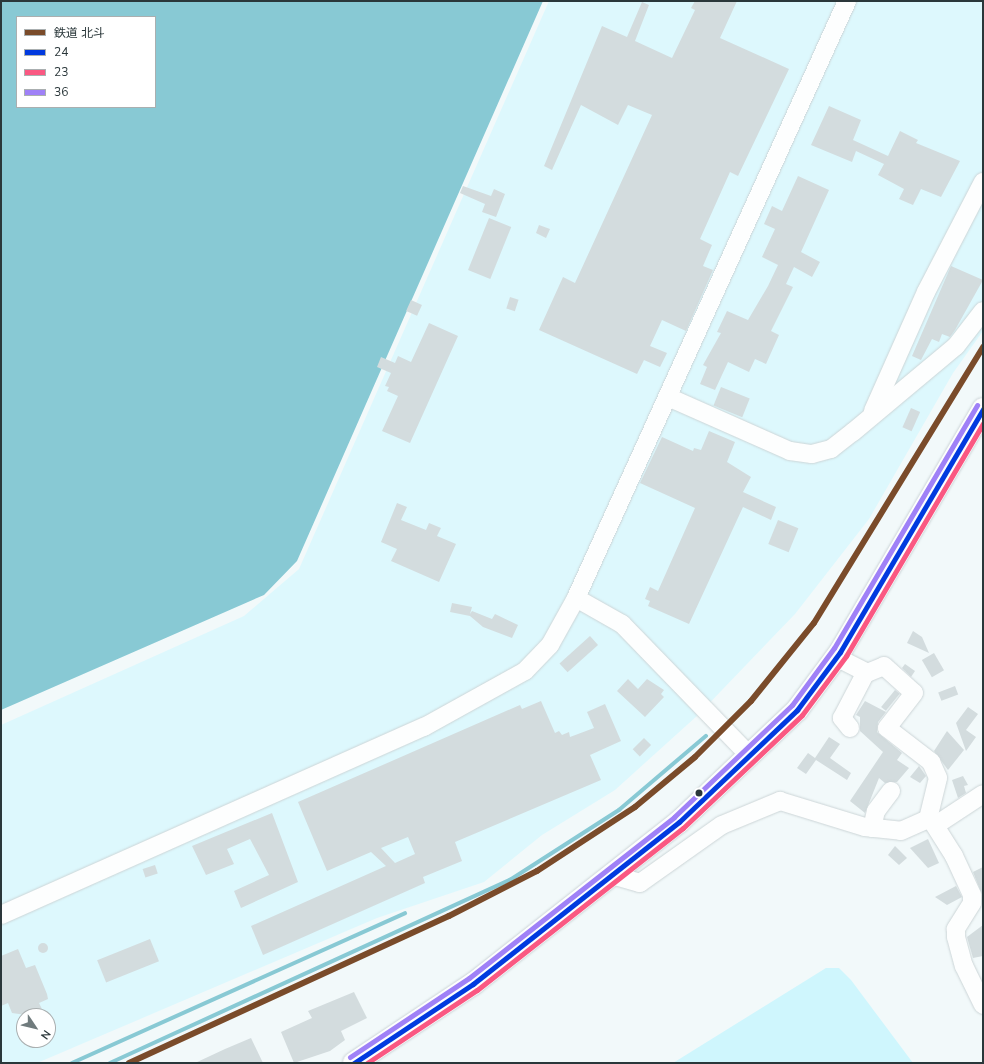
<!DOCTYPE html>
<meta charset="utf-8">
<style>
body{margin:0}
#map{position:relative;width:984px;height:1064px;overflow:hidden;background:#f2f9fa;font-family:"Nunito Sans","Noto Sans JP",sans-serif}
div>[style]{position:absolute}
.built>*{inset:0;background:#ddf8fd}
.green>*{inset:0;background:#cff6fd}
.water>*{inset:0;background:#88c9d4}
.stream>*{height:3.5px;margin:-1.75px;padding:0 1.75px;transform-origin:1.75px;border-radius:1.75px;background:#88c9d4}
.building>*{inset:0;background:#d3dcde;transform-origin:0 0}
.round{border-radius:50%}
.roads{filter:drop-shadow(0 0 1px #ccd5d7) drop-shadow(0 0 1px #ccd5d7)}
.minor>*{height:18px;margin:-9px;padding:0 9px;transform-origin:9px;border-radius:9px;background:#fdfefe}
.highway>*{height:22px;margin:-11px;padding:0 11px;transform-origin:11px;border-radius:11px;background:#fdfefe}
.bus-1>*{height:5px;margin:-2.5px;padding:0 2.5px;transform-origin:2.5px;border-radius:2.5px;background:#013adf}
.bus-2>*{height:5px;margin:-2.5px;padding:0 2.5px;transform-origin:2.5px;border-radius:2.5px;background:#fa5882}
.bus-3>*{height:5px;margin:-2.5px;padding:0 2.5px;transform-origin:2.5px;border-radius:2.5px;background:#9f81f7}
.rail-1>*{height:6px;margin:-3px;padding:0 3px;transform-origin:3px;border-radius:3px;background:#7a4b2a}
.dots>*{width:11px;height:11px;translate:-50% -50%;box-sizing:border-box;border:2px solid #fff;border-radius:50%}
span{translate:-50% -50%;white-space:nowrap;text-align:center;line-height:1.15;-webkit-text-stroke:4px #fff;paint-order:stroke}
.frame{position:absolute;inset:0;border:2px solid #2a373a;pointer-events:none}
.legend{position:absolute;left:16px;top:16px;width:140px;height:92px;box-sizing:border-box;background:#fff;border:1px solid #aaafb0;margin:0;padding:5px 7px;list-style:none;font-size:12px;color:#2a373a}
.legend li{display:flex;align-items:center;gap:8px;height:20px}
.legend b{width:20px;border:1px solid #aaafb0}
.north{position:absolute;left:16px;top:1008px;width:40px;height:40px;box-sizing:border-box;background:#fff;border:1px solid #aaafb0;border-radius:50%;rotate:125deg;font-size:11px;font-weight:700;line-height:16px;text-align:center;color:#2a373a}
.north::after{content:'';display:block;margin:auto;width:14px;height:18px;background:#707b7d;clip-path:polygon(50% 0,100% 100%,50% 72%,0 100%)}
</style>
<div id="map">
<div class="built">
<i style="clip-path:polygon(evenodd,549px 1px,983px 1px,983px 331px,953px 373px,869px 519px,795px 614px,698px 715px,615px 790px,542px 835px,484px 882px,377px 918px,37px 1063px,1px 1063px,1px 725px,244px 616px,299px 569px,549px 1px,24px 1016px,48px 1016px,48px 1040px,24px 1040px,24px 1016px)"></i>
</div>
<div class="green">
<i style="clip-path:polygon(826px 968px,839px 968px,851px 980px,913px 1063px,673px 1063px)"></i>
</div>
<div class="water">
<i style="clip-path:polygon(evenodd,1px 1px,543px 1px,297px 561px,264px 595px,1px 710px,1px 1px,17px 17px,155px 17px,155px 107px,17px 107px,17px 17px)"></i>
</div>
<div class="stream">
<i style="left:72px;top:1063px;width:365px;rotate:-24.2deg"></i>
<i style="left:110px;top:1063px;width:440px;rotate:-24.6deg"></i>
<i style="left:510px;top:880px;width:130px;rotate:-32.7deg"></i>
<i style="left:619px;top:810px;width:114px;rotate:-40.4deg"></i>
</div>
<div class="building">
<i style="clip-path:polygon(695px 1px,737px 1px,720px 38px,789px 69px,738px 176px,730px 172px,700px 239px,712px 245px,703px 266px,713px 270px,686px 331px,662px 320px,650px 346px,667px 353px,660px 367px,644px 360px,637px 374px,539px 330px,563px 277px,575px 283px,652px 115px,628px 105px,618px 125px,581px 105px,552px 170px,544px 166px,602px 26px,627px 37px,642px 2px,649px 5px,635px 41px,672px 58px,695px 10px,691px 8px)"></i>
<i style="clip-path:polygon(829px 106px,861px 120px,853px 140px,888px 156px,900px 131px,918px 140px,916px 143px,960px 161px,941px 197px,921px 189px,913px 205px,899px 199px,904px 189px,878px 175px,884px 164px,856px 151px,852px 162px,811px 145px)"></i>
<i style="clip-path:polygon(798px 176px,829px 190px,801px 252px,820px 262px,812px 277px,794px 267px,786px 284px,793px 287px,771px 331px,779px 335px,766px 364px,755px 359px,749px 372px,728px 362px,715px 390px,700px 384px,707px 367px,703px 365px,721px 333px,717px 332px,727px 311px,748px 320px,768px 286px,778px 265px,762px 257px,775px 229px,764px 224px,772px 206px,782px 211px)"></i>
<i style="clip-path:polygon(463px 186px,491px 196px,494px 189px,505px 194px,496px 217px,482px 212px,485px 204px,460px 193px)"></i>
<i style="left:489px;top:218px;width:24px;height:56px;rotate:22deg"></i>
<i style="clip-path:polygon(539px 225px,550px 229px,546px 238px,536px 233px)"></i>
<i style="clip-path:polygon(951px 266px,983px 280px,955px 330px,950px 337px,942px 334px,939px 342px,932px 339px,921px 360px,912px 356px)"></i>
<i style="left:510px;top:297px;width:9px;height:12px;rotate:18deg"></i>
<i style="left:411px;top:300px;width:12px;height:12px;rotate:24deg"></i>
<i style="clip-path:polygon(429px 323px,458px 336px,410px 443px,382px 431px,398px 396px,387px 391px,389px 387px,385px 386px,391px 373px,377px 367px,381px 357px,395px 363px,398px 356px,411px 362px)"></i>
<i style="left:721px;top:387px;width:31px;height:20px;rotate:22deg"></i>
<i style="left:911px;top:408px;width:10px;height:21px;rotate:24deg"></i>
<i style="clip-path:polygon(709px 431px,735px 442px,727px 462px,751px 477px,743px 492px,776px 507px,771px 520px,743px 507px,689px 624px,648px 606px,650px 601px,645px 599px,650px 587px,658px 591px,695px 508px,640px 483px,662px 437px,693px 451px,694px 448px,701px 450px)"></i>
<i style="clip-path:polygon(397px 503px,407px 507px,401px 520px,426px 530px,429px 523px,441px 528px,437px 536px,456px 544px,439px 582px,391px 561px,397px 549px,381px 542px)"></i>
<i style="left:778px;top:520px;width:22px;height:26px;rotate:22deg"></i>
<i style="clip-path:polygon(452px 603px,472px 607px,470px 614px,472px 611px,492px 619px,495px 614px,518px 625px,512px 638px,483px 627px,470px 616px,450px 612px)"></i>
<i style="clip-path:polygon(913px 631px,922px 637px,929px 653px,907px 643px)"></i>
<i style="left:590px;top:636px;width:12px;height:41px;rotate:48deg"></i>
<i style="left:934px;top:653px;width:20px;height:14px;rotate:60deg"></i>
<i style="clip-path:polygon(905px 664px,915px 671px,911px 677px,902px 668px)"></i>
<i style="clip-path:polygon(628px 679px,638px 689px,647px 679px,664px 690px,661px 694px,664px 697px,645px 717px,617px 691px)"></i>
<i style="left:955px;top:686px;width:9px;height:18px;rotate:69deg"></i>
<i style="left:895px;top:690px;width:6px;height:22px;rotate:39deg"></i>
<i style="clip-path:polygon(evenodd,541px 701px,555px 733px,559px 731px,562px 735px,569px 732px,570px 737px,594px 728px,587px 712px,605px 704px,621px 741px,590px 755px,601px 780px,455px 842px,462px 861px,423px 877px,425px 883px,263px 955px,251px 926px,386px 866px,371px 852px,327px 871px,298px 802px,520px 705px,522px 709px,541px 701px,408px 837px,415px 854px,395px 863px,381px 848px,408px 837px)"></i>
<i style="clip-path:polygon(865px 701px,886px 712px,878px 722px,877px 732px,902px 753px,897px 760px,909px 768px,897px 782px,885px 783px,879px 778px,865px 813px,850px 801px,883px 752px,860px 731px,860px 717px,856px 715px)"></i>
<i style="clip-path:polygon(968px 707px,978px 714px,966px 730px,976px 737px,966px 751px,956px 723px)"></i>
<i style="clip-path:polygon(947px 731px,964px 750px,948px 770px,934px 751px)"></i>
<i style="clip-path:polygon(829px 737px,840px 744px,830px 758px,851px 773px,847px 780px,816px 760px,806px 774px,797px 768px,808px 753px,815px 758px)"></i>
<i style="left:644px;top:738px;width:10px;height:16px;rotate:45deg"></i>
<i style="clip-path:polygon(919px 766px,926px 776px,920px 783px,910px 777px)"></i>
<i style="clip-path:polygon(963px 776px,968px 785px,964px 786px,966px 793px,958px 798px,952px 780px)"></i>
<i style="clip-path:polygon(272px 813px,298px 882px,241px 908px,234px 891px,269px 875px,250px 839px,227px 849px,234px 864px,206px 875px,192px 846px)"></i>
<i style="clip-path:polygon(928px 839px,939px 863px,928px 868px,910px 848px)"></i>
<i style="clip-path:polygon(895px 846px,907px 858px,899px 865px,888px 855px)"></i>
<i style="left:155px;top:865px;width:9px;height:13px;rotate:72deg"></i>
<i style="clip-path:polygon(983px 867px,983px 897px,973px 872px)"></i>
<i style="clip-path:polygon(956px 886px,962px 897px,947px 905px,935px 897px)"></i>
<i style="clip-path:polygon(983px 925px,983px 956px,973px 958px,967px 937px)"></i>
<i style="left:150px;top:939px;width:24px;height:57px;rotate:68deg"></i>
<i class="round" style="left:38px;top:943px;width:10px;height:10px"></i>
<i style="clip-path:polygon(18px 949px,26px 968px,35px 965px,47px 994px,48px 999px,39px 1003px,42px 1009px,32px 1013px,33px 1016px,12px 1013px,8px 1003px,1px 1006px,1px 956px)"></i>
<i style="clip-path:polygon(354px 992px,367px 1018px,341px 1031px,345px 1040px,330px 1051px,294px 1063px,281px 1032px,312px 1018px,308px 1011px)"></i>
<i style="clip-path:polygon(251px 1038px,263px 1063px,195px 1063px,225px 1049px)"></i>
</div>
<div class="roads">
<div class="minor">
<i style="left:668px;top:397px;width:133px;rotate:23.9deg"></i>
<i style="left:790px;top:451px;width:22px;rotate:8deg"></i>
<i style="left:812px;top:454px;width:20px;rotate:-15deg"></i>
<i style="left:831px;top:449px;width:28px;rotate:-38deg"></i>
<i style="left:853px;top:432px;width:134px;rotate:-39.9deg"></i>
<i style="left:956px;top:346px;width:44px;rotate:-52.4deg"></i>
<i style="left:873px;top:411px;width:130px;rotate:-66deg"></i>
<i style="left:926px;top:292px;width:124px;rotate:-62.6deg"></i>
<i style="left:576px;top:598px;width:53px;rotate:29.5deg"></i>
<i style="left:622px;top:624px;width:184px;rotate:45.9deg"></i>
<i style="left:836px;top:657px;width:35px;rotate:27deg"></i>
<i style="left:867px;top:673px;width:18px;rotate:-22deg"></i>
<i style="left:884px;top:666px;width:40px;rotate:42deg"></i>
<i style="left:914px;top:693px;width:44px;rotate:127.6deg"></i>
<i style="left:887px;top:728px;width:56px;rotate:37.7deg"></i>
<i style="left:931px;top:762px;width:17px;rotate:66deg"></i>
<i style="left:938px;top:778px;width:42px;rotate:103.7deg"></i>
<i style="left:850px;top:728px;width:13px;rotate:-129deg"></i>
<i style="left:842px;top:718px;width:52px;rotate:-62.4deg"></i>
<i style="left:936px;top:825px;width:56px;rotate:-33.4deg"></i>
<i style="left:872px;top:828px;width:17px;rotate:-77deg"></i>
<i style="left:876px;top:811px;width:25px;rotate:-53deg"></i>
<i style="left:612px;top:875px;width:29px;rotate:16deg"></i>
<i style="left:640px;top:883px;width:100px;rotate:-35.3deg"></i>
<i style="left:722px;top:825px;width:63px;rotate:-22.5deg"></i>
<i style="left:780px;top:801px;width:89px;rotate:17deg"></i>
<i style="left:865px;top:827px;width:36px;rotate:6deg"></i>
<i style="left:901px;top:831px;width:32px;rotate:-24deg"></i>
<i style="left:930px;top:818px;width:45px;rotate:57.7deg"></i>
<i style="left:954px;top:856px;width:43px;rotate:65.2deg"></i>
<i style="left:972px;top:895px;width:8px;rotate:90deg"></i>
<i style="left:972px;top:903px;width:31px;rotate:122deg"></i>
<i style="left:956px;top:929px;width:8px;rotate:90deg"></i>
<i style="left:956px;top:937px;width:30px;rotate:75deg"></i>
<i style="left:964px;top:966px;width:43px;rotate:64deg"></i>
<i style="left:1px;top:915px;width:463px;rotate:-24deg"></i>
<i style="left:424px;top:727px;width:115px;rotate:-29deg"></i>
<i style="left:525px;top:671px;width:36px;rotate:-46deg"></i>
<i style="left:550px;top:645px;width:54px;rotate:-61deg"></i>
<i style="left:576px;top:598px;width:656px;rotate:-65.58deg"></i>
</div>
<div class="highway">
<i style="left:354px;top:1063px;width:143px;rotate:-33.6deg"></i>
<i style="left:473px;top:984px;width:262px;rotate:-38.2deg"></i>
<i style="left:679px;top:822px;width:163px;rotate:-43.5deg"></i>
<i style="left:797px;top:710px;width:72px;rotate:-53.4deg"></i>
<i style="left:840px;top:652px;width:282px;rotate:-59.5deg"></i>
</div>
</div>
<div class="bus-1">
<i style="left:354px;top:1063px;width:143px;rotate:-33.6deg"></i>
<i style="left:473px;top:984px;width:262px;rotate:-38.2deg"></i>
<i style="left:679px;top:822px;width:163px;rotate:-43.5deg"></i>
<i style="left:797px;top:710px;width:72px;rotate:-53.4deg"></i>
<i style="left:840px;top:652px;width:282px;rotate:-59.5deg"></i>
</div>
<div class="bus-2">
<i style="left:367px;top:1063px;width:132px;rotate:-33.6deg"></i>
<i style="left:477px;top:990px;width:262px;rotate:-38.2deg"></i>
<i style="left:683px;top:828px;width:164px;rotate:-43.5deg"></i>
<i style="left:802px;top:715px;width:74px;rotate:-53.3deg"></i>
<i style="left:846px;top:656px;width:270px;rotate:-59.5deg"></i>
</div>
<div class="bus-3">
<i style="left:350px;top:1057px;width:143px;rotate:-33.6deg"></i>
<i style="left:469px;top:978px;width:261px;rotate:-38.1deg"></i>
<i style="left:674px;top:817px;width:163px;rotate:-43.5deg"></i>
<i style="left:792px;top:705px;width:71px;rotate:-53.6deg"></i>
<i style="left:834px;top:648px;width:282px;rotate:-59.5deg"></i>
</div>
<div class="rail-1">
<i style="left:129px;top:1063px;width:352px;rotate:-24.7deg"></i>
<i style="left:449px;top:916px;width:99px;rotate:-27.1deg"></i>
<i style="left:537px;top:871px;width:117px;rotate:-33.1deg"></i>
<i style="left:635px;top:807px;width:78px;rotate:-39.8deg"></i>
<i style="left:695px;top:757px;width:79px;rotate:-45deg"></i>
<i style="left:751px;top:701px;width:100px;rotate:-51.1deg"></i>
<i style="left:814px;top:623px;width:324px;rotate:-58.5deg"></i>
</div>
<div class="dots">
<i style="left:699px;top:793px;background:#2a373a"></i>
</div>
<div class="frame"></div>
<ul class="legend">
<li><b style="height:5px;background:#7a4b2a"></b>鉄道 北斗</li>
<li><b style="height:5px;background:#013adf"></b>24</li>
<li><b style="height:5px;background:#fa5882"></b>23</li>
<li><b style="height:5px;background:#9f81f7"></b>36</li>
</ul>
<div class="north">N</div>
</div>
